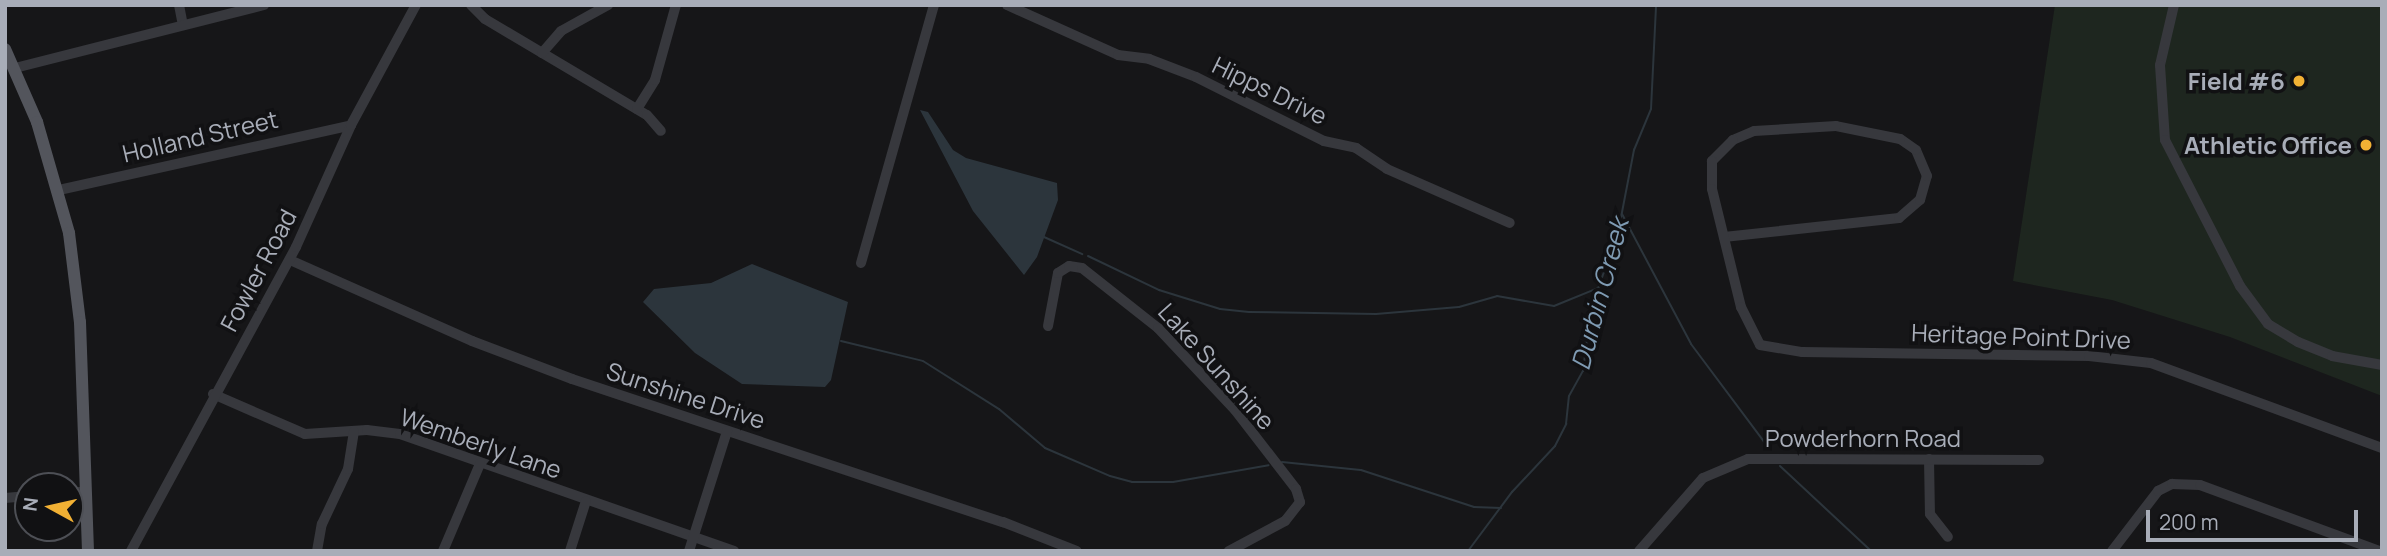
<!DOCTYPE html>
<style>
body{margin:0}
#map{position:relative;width:2387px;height:556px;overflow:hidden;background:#161618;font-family:Manrope,sans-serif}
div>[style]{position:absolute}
.green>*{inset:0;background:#1e261f}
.water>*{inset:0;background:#2c353c}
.stream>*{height:2px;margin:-1px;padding:0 1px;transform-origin:1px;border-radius:1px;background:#2c353c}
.minor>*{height:10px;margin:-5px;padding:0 5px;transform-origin:5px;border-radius:5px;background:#37383d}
.major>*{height:12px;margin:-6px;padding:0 6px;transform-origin:6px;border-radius:6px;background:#53555c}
.dots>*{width:19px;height:19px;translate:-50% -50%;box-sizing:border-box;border:4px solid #111113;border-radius:50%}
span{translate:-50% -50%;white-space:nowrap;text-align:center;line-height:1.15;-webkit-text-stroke:7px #111113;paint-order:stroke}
.poi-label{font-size:24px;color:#a8adb8;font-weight:700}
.right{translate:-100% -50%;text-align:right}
.street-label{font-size:24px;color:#a8adb8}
.water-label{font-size:26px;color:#7f9bb3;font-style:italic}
.frame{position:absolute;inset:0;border:7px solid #a8adb8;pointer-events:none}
.north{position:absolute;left:14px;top:472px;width:70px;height:70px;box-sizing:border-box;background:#111113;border:2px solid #4d4f55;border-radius:50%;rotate:278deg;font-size:19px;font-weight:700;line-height:28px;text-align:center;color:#a8adb8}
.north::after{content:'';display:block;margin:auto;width:24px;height:32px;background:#f2b134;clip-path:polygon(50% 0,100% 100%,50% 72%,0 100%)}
.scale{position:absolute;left:2146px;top:510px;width:212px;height:32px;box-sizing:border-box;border:4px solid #a8adb8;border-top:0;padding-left:9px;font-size:21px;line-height:24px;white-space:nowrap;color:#a8adb8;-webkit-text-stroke:5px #111113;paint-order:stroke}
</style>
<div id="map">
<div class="green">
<i style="clip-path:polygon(2055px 5px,2382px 5px,2382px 396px,2230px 337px,2112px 300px,2013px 281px)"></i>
</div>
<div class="water">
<i style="clip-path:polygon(920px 110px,928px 112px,953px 150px,966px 158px,1057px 183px,1058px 200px,1037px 257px,1024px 275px,973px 211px)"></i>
<i style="clip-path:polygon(752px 264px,848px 302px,831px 380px,825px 387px,742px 384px,695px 353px,643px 302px,654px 289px,711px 283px)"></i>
</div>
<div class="stream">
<i style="left:1622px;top:214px;width:147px;rotate:62deg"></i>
<i style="left:1691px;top:344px;width:124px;rotate:53.2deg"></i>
<i style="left:1044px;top:237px;width:42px;rotate:24.1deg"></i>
<i style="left:1088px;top:256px;width:79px;rotate:25.6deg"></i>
<i style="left:1159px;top:290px;width:64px;rotate:17.3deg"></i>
<i style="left:1220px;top:309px;width:29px;rotate:6deg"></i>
<i style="left:1249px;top:312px;width:127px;rotate:0.9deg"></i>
<i style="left:1376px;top:314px;width:83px;rotate:-4.8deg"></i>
<i style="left:1459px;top:307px;width:40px;rotate:-16deg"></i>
<i style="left:1497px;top:296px;width:58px;rotate:10deg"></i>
<i style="left:1554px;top:306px;width:48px;rotate:-22.2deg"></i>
<i style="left:841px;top:341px;width:84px;rotate:13.7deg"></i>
<i style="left:923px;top:361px;width:90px;rotate:32.3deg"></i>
<i style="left:999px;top:409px;width:60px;rotate:40.3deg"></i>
<i style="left:1045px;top:448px;width:71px;rotate:23.3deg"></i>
<i style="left:1110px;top:476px;width:23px;rotate:15deg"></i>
<i style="left:1132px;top:482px;width:41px"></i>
<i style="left:1173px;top:482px;width:97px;rotate:-10deg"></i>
<i style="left:1282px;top:462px;width:79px;rotate:5.8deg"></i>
<i style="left:1361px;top:470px;width:119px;rotate:18.1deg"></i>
<i style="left:1474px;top:507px;width:27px;rotate:2deg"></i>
<i style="left:1780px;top:466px;width:125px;rotate:43deg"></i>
<i style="left:1468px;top:551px;width:74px;rotate:-53.3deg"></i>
<i style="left:1512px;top:492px;width:63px;rotate:-46.9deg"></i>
<i style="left:1555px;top:446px;width:25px;rotate:-63deg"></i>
<i style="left:1566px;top:424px;width:28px;rotate:-84deg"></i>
<i style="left:1569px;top:396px;width:29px;rotate:-61deg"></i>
<i style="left:1583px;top:371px;width:64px;rotate:-82.8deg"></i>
<i style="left:1591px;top:308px;width:80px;rotate:-70.2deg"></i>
<i style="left:1618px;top:233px;width:85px;rotate:-79.1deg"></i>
<i style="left:1634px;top:150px;width:44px;rotate:-67.5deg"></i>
<i style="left:1651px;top:109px;width:104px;rotate:-87.2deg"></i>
</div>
<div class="minor">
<i style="left:179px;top:5px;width:20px;rotate:79deg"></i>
<i style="left:471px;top:5px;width:20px;rotate:45deg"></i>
<i style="left:485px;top:19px;width:188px;rotate:30.7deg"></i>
<i style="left:647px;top:115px;width:21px;rotate:49deg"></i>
<i style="left:1007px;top:5px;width:122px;rotate:24.2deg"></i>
<i style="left:1118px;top:55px;width:31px;rotate:7deg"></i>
<i style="left:1149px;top:59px;width:50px;rotate:21deg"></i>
<i style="left:1196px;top:77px;width:143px;rotate:26.6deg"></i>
<i style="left:1324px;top:141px;width:33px;rotate:12deg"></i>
<i style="left:1356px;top:148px;width:37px;rotate:34deg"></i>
<i style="left:1387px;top:169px;width:134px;rotate:23.7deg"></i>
<i style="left:2174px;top:5px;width:62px;rotate:103.1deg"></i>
<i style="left:2160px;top:65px;width:75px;rotate:86.2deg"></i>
<i style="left:2165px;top:140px;width:164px;rotate:62.8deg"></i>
<i style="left:2240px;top:286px;width:47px;rotate:53.6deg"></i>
<i style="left:2268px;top:324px;width:35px;rotate:31deg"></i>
<i style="left:2298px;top:342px;width:37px;rotate:22deg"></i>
<i style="left:2332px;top:356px;width:51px;rotate:10.2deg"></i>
<i style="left:542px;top:53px;width:29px;rotate:-49deg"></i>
<i style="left:561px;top:31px;width:54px;rotate:-29deg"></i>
<i style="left:15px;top:68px;width:257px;rotate:-14.2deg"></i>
<i style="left:637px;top:109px;width:34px;rotate:-58deg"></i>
<i style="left:655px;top:80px;width:78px;rotate:-74.4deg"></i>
<i style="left:59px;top:190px;width:299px;rotate:-12.5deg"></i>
<i style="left:1724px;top:237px;width:176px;rotate:-6.2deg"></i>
<i style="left:1899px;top:218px;width:28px;rotate:-41deg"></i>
<i style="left:1920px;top:200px;width:25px;rotate:-74deg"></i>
<i style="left:1927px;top:176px;width:28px;rotate:-113deg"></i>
<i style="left:1916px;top:150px;width:19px;rotate:-145deg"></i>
<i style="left:1900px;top:139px;width:65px;rotate:-168.5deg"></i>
<i style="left:1836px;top:126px;width:82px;rotate:176.5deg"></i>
<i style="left:1754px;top:131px;width:23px;rotate:157deg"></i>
<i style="left:1733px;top:140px;width:30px;rotate:135deg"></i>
<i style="left:1712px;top:161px;width:28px;rotate:90deg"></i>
<i style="left:1712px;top:189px;width:122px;rotate:76.2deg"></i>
<i style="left:1741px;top:307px;width:42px;rotate:63.4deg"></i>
<i style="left:1760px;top:345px;width:43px;rotate:9.5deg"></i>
<i style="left:1802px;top:352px;width:287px;rotate:0.8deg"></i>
<i style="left:2089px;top:356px;width:62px;rotate:6.4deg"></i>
<i style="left:2151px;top:363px;width:246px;rotate:20.2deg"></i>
<i style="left:290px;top:260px;width:199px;rotate:24deg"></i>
<i style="left:472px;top:341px;width:107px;rotate:20.8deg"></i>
<i style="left:572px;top:379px;width:454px;rotate:18.4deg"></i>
<i style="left:1003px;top:522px;width:79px;rotate:21.4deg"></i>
<i style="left:861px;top:263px;width:268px;rotate:-74.2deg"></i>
<i style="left:1048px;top:326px;width:54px;rotate:-79.3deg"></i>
<i style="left:1058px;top:273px;width:13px;rotate:-32deg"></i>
<i style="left:1069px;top:266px;width:13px;rotate:9deg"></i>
<i style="left:1082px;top:268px;width:97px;rotate:38.3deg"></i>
<i style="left:1158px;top:328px;width:112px;rotate:46.8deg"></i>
<i style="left:1235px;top:410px;width:100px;rotate:52.3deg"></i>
<i style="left:1296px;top:489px;width:14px;rotate:73deg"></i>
<i style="left:1300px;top:502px;width:24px;rotate:128deg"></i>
<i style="left:1285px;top:521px;width:64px;rotate:151.8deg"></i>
<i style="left:213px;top:394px;width:100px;rotate:23.5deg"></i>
<i style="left:305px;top:434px;width:62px;rotate:-3.7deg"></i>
<i style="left:367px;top:430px;width:33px;rotate:7deg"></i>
<i style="left:400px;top:434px;width:354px;rotate:19.3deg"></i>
<i style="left:1929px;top:459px;width:55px;rotate:89deg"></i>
<i style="left:1930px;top:514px;width:29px;rotate:52deg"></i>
<i style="left:70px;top:492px;width:16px"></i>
<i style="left:5px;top:498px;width:23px;rotate:-5deg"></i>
<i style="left:131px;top:551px;width:346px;rotate:-61.5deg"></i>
<i style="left:296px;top:247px;width:134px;rotate:-65.7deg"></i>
<i style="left:351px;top:125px;width:136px;rotate:-61.6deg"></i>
<i style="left:317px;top:551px;width:27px;rotate:-80deg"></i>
<i style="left:322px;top:524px;width:61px;rotate:-64.7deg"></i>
<i style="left:348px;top:469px;width:38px;rotate:-81deg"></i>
<i style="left:443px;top:551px;width:95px;rotate:-67deg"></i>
<i style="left:570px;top:551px;width:52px;rotate:-72.3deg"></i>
<i style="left:689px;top:551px;width:126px;rotate:-72.4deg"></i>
<i style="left:1639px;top:551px;width:97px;rotate:-48.8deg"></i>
<i style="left:1703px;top:478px;width:49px;rotate:-22.9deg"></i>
<i style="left:1748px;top:459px;width:291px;rotate:0.2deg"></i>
<i style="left:2112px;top:551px;width:76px;rotate:-52.5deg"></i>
<i style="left:2158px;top:491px;width:16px;rotate:-27deg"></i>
<i style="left:2172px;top:484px;width:28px;rotate:2deg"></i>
<i style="left:2200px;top:485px;width:191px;rotate:20.2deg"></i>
</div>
<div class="major">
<i style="left:5px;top:49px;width:80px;rotate:66.3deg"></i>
<i style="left:37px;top:122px;width:116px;rotate:73.9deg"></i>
<i style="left:69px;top:233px;width:90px;rotate:83deg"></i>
<i style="left:80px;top:322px;width:229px;rotate:88deg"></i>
</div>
<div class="dots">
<i style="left:2299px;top:81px;background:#f2b134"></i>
<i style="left:2366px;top:145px;background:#f2b134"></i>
</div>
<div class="poi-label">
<span class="right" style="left:2285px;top:81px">Field #6</span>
<span class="right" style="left:2352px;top:145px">Athletic Office</span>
</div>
<div class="street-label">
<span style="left:1270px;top:90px;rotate:26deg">Hipps Drive</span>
<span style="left:200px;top:136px;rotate:-13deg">Holland Street</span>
<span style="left:258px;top:270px;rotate:-62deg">Fowler Road</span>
<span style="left:2021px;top:336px;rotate:2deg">Heritage Point Drive</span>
<span style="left:1217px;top:366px;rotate:48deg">Lake Sunshine</span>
<span style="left:686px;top:395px;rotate:18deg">Sunshine Drive</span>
<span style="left:1863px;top:438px">Powderhorn Road</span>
<span style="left:481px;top:443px;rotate:19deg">Wemberly Lane</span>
</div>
<div class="water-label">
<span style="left:1600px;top:294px;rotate:-75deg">Durbin Creek</span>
</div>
<div class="frame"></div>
<div class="north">N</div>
<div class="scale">200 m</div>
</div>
